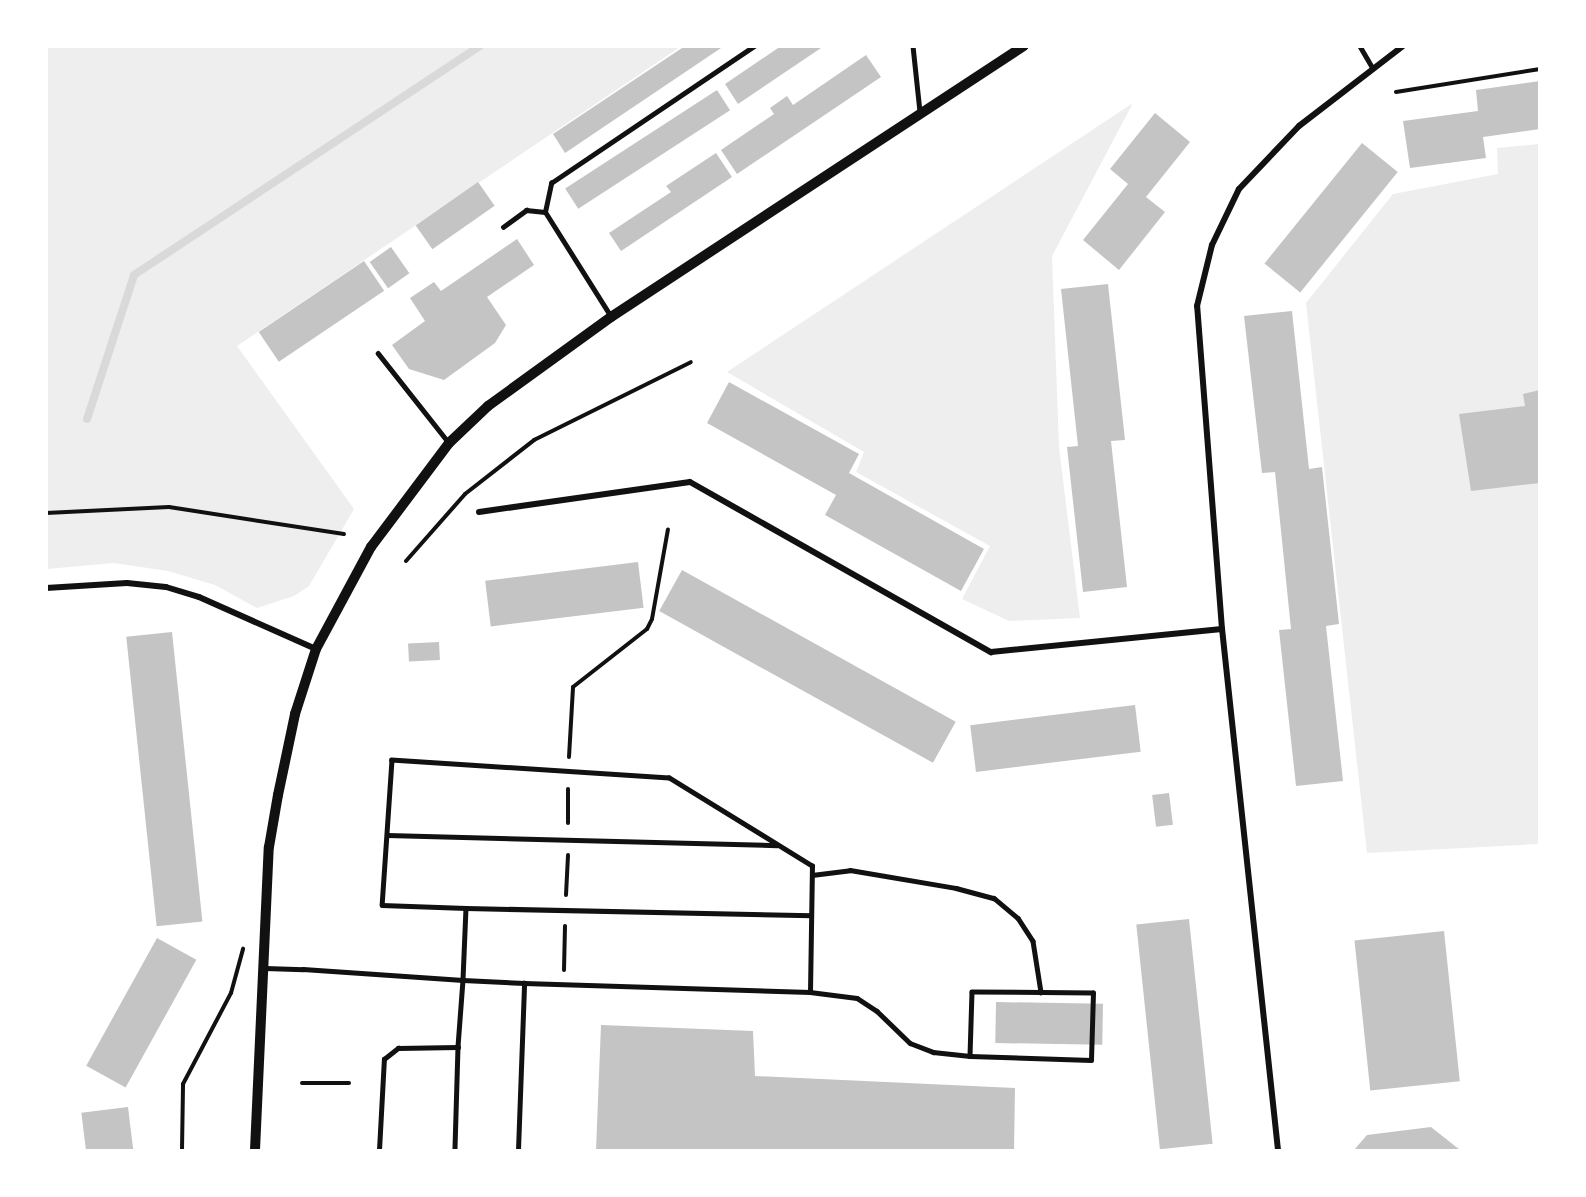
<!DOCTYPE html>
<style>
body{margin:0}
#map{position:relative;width:1586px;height:1197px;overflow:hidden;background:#fff;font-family:"Fira Sans",sans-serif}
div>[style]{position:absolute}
.green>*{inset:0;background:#eee}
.stream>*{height:8px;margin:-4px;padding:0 4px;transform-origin:4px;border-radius:4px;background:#d9d9d9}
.building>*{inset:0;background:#c4c4c4;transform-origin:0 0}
.path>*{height:4px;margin:-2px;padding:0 2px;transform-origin:2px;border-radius:2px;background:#111}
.service>*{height:4.5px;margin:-2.25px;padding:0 2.25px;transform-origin:2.25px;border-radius:2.25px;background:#111}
.minor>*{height:6px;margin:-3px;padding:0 3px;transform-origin:3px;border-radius:3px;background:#111}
.tertiary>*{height:10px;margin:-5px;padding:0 5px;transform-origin:5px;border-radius:5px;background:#111}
span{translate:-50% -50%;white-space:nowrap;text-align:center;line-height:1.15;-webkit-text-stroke:5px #fff;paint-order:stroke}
.frame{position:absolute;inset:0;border:48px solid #fff;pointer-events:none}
</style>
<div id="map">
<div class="green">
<i style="clip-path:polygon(47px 47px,680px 47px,237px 346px,354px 509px,309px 586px,294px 596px,257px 608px,215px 585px,168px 571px,114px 563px,47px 569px)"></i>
<i style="clip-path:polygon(1133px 103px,1052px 256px,1059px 447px,1080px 618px,1009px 621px,962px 599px,990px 546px,856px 472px,864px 452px,727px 372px)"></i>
<i style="clip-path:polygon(1539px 144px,1539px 844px,1367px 853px,1306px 303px,1393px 194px,1498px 174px,1497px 148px)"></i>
</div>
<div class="stream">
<i style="left:87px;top:419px;width:151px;rotate:-71.9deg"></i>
<i style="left:134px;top:275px;width:415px;rotate:-33.5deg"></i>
</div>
<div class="building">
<i style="clip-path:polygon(685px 46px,724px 46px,565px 153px,553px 134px)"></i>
<i style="clip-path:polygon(781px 46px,824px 46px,738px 104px,725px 84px)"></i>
<i style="clip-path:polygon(866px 55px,881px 77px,737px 174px,721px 150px,774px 114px,770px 108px,787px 96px,793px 105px)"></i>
<i style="clip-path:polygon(1540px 81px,1540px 129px,1483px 137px,1486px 158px,1410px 168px,1403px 121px,1478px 111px,1476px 90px)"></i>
<i style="left:717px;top:90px;width:24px;height:181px;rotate:57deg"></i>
<i style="clip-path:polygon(1155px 113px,1190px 142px,1146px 197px,1165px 212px,1119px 270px,1083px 240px,1128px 184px,1110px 169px)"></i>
<i style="left:1362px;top:143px;width:46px;height:155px;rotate:39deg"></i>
<i style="clip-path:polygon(716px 153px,732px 177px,621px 251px,609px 233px,671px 192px,666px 186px)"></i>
<i style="left:478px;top:182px;width:29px;height:76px;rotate:55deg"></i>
<i style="clip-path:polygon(517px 239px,534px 265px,487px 297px,506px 325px,495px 343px,444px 380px,409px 369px,392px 345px,425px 321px,410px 298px,434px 282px,441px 291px)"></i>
<i style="left:391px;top:247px;width:32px;height:26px;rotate:55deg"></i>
<i style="left:364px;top:261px;width:36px;height:127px;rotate:56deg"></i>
<i style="clip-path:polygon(1108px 284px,1125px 440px,1111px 441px,1127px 587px,1083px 592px,1067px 447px,1078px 446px,1061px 289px)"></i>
<i style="clip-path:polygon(1292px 311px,1309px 469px,1322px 467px,1339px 624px,1326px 626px,1343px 781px,1296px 786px,1279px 630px,1291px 629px,1275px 472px,1262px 473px,1244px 316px)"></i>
<i style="clip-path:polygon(729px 382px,859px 454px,849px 473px,984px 549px,961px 591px,825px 515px,836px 495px,707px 423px)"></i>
<i style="clip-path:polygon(1540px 390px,1540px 483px,1471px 491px,1459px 414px,1525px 406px,1523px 394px)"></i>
<i style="left:638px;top:562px;width:46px;height:154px;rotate:83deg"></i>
<i style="left:682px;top:570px;width:313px;height:47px;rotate:29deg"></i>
<i style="left:172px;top:632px;width:291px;height:46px;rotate:84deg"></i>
<i style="left:439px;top:642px;width:18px;height:31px;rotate:87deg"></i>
<i style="left:1135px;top:705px;width:47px;height:166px;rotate:83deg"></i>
<i style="left:1169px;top:793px;width:32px;height:17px;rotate:83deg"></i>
<i style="left:1189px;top:919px;width:226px;height:53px;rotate:84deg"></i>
<i style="left:1444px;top:931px;width:151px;height:90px;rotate:84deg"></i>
<i style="left:157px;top:938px;width:45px;height:146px;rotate:29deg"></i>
<i style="left:996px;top:1002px;width:107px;height:41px;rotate:1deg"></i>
<i style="clip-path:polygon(601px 1025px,753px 1031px,755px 1076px,1015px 1088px,1014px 1150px,596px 1150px)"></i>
<i style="left:128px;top:1107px;width:43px;height:47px;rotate:83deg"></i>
<i style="clip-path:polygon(1431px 1127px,1460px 1150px,1354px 1150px,1367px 1135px)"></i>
</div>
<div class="path">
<i style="left:1396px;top:92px;width:146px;rotate:-9.1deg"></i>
<i style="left:46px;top:513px;width:123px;rotate:-2.8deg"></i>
<i style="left:169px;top:507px;width:177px;rotate:8.8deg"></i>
<i style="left:406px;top:561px;width:89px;rotate:-48.6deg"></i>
<i style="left:465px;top:494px;width:88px;rotate:-38deg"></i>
<i style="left:534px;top:440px;width:175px;rotate:-26.4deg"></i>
<i style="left:569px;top:757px;width:70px;rotate:-86.7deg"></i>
<i style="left:573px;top:687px;width:94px;rotate:-38.1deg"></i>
<i style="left:647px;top:629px;width:11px;rotate:-63deg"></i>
<i style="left:652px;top:619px;width:91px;rotate:-79.9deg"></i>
<i style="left:568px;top:823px;width:34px;rotate:-90deg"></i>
<i style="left:566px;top:895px;width:40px;rotate:-87.1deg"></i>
<i style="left:564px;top:970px;width:44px;rotate:-88.7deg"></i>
<i style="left:302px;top:1083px;width:47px"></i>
<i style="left:182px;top:1150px;width:66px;rotate:-89.1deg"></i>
<i style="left:183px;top:1084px;width:103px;rotate:-62.2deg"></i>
<i style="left:231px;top:993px;width:46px;rotate:-74.7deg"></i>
</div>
<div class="service">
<i style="left:913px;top:46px;width:66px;rotate:83.9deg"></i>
<i style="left:1360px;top:46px;width:24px;rotate:60deg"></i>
<i style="left:503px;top:227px;width:29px;rotate:-36deg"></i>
<i style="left:526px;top:210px;width:19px;rotate:6deg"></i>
<i style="left:611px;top:317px;width:124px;rotate:-122.2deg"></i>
<i style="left:545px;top:212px;width:30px;rotate:-78deg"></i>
<i style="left:551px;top:183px;width:245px;rotate:-34deg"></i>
<i style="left:378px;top:353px;width:115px;rotate:51.7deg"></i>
<i style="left:387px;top:835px;width:390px;rotate:1.5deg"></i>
<i style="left:812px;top:875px;width:38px;rotate:-7deg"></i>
<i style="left:850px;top:870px;width:108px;rotate:9.6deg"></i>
<i style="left:956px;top:888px;width:39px;rotate:15deg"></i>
<i style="left:994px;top:898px;width:31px;rotate:40deg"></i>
<i style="left:1018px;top:918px;width:27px;rotate:57deg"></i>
<i style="left:1033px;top:941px;width:52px;rotate:81.1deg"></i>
<i style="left:466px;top:908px;width:345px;rotate:1.2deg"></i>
<i style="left:265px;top:968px;width:38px;rotate:2deg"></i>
<i style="left:303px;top:969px;width:160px;rotate:3.9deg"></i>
<i style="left:463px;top:980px;width:61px;rotate:2.8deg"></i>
<i style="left:524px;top:983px;width:286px;rotate:1.8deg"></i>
<i style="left:810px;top:992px;width:126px;rotate:-89.1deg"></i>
<i style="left:812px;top:866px;width:168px;rotate:-148.4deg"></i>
<i style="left:669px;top:778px;width:278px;rotate:-176.3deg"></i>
<i style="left:392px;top:760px;width:145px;rotate:93.9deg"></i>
<i style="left:382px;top:905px;width:84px;rotate:2deg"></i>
<i style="left:466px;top:908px;width:72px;rotate:92.4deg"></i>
<i style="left:463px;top:980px;width:67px;rotate:94.3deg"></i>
<i style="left:458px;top:1047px;width:103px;rotate:91.7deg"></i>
<i style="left:810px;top:992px;width:47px;rotate:7.3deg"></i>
<i style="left:857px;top:998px;width:24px;rotate:33deg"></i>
<i style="left:877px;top:1011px;width:46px;rotate:44.1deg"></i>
<i style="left:910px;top:1043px;width:25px;rotate:21deg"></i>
<i style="left:933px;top:1052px;width:37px;rotate:6deg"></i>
<i style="left:970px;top:1056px;width:121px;rotate:1.9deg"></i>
<i style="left:1091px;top:1060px;width:67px;rotate:-88.3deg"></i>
<i style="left:1093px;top:993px;width:121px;rotate:-179.5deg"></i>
<i style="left:972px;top:992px;width:64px;rotate:91.8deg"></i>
<i style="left:379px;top:1150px;width:91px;rotate:-86.9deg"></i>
<i style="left:384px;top:1059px;width:18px;rotate:-38deg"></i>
<i style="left:398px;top:1048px;width:60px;rotate:-1deg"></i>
<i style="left:518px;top:1150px;width:167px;rotate:-87.9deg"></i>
</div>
<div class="minor">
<i style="left:479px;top:512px;width:213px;rotate:-8.1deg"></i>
<i style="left:690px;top:482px;width:346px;rotate:29.5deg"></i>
<i style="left:991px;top:652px;width:232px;rotate:-5.7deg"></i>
<i style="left:46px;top:588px;width:81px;rotate:-3.5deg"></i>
<i style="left:127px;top:583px;width:39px;rotate:6deg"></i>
<i style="left:166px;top:587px;width:34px;rotate:17deg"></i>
<i style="left:199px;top:597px;width:128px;rotate:24deg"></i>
<i style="left:1278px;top:1150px;width:524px;rotate:-96.13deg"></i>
<i style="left:1222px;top:629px;width:324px;rotate:-94.4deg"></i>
<i style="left:1197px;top:306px;width:63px;rotate:-76.2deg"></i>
<i style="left:1212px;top:245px;width:62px;rotate:-64.3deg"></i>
<i style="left:1239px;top:189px;width:87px;rotate:-46.4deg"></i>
<i style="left:1299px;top:126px;width:131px;rotate:-37.6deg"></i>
</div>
<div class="tertiary">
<i style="left:255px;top:1150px;width:303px;rotate:-87.4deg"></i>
<i style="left:269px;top:847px;width:53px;rotate:-80.2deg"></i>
<i style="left:278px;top:795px;width:83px;rotate:-78.1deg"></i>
<i style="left:295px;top:714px;width:68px;rotate:-72.1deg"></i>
<i style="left:316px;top:649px;width:116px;rotate:-61.7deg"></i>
<i style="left:371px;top:547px;width:130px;rotate:-53.1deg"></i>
<i style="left:449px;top:443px;width:54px;rotate:-43.5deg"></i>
<i style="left:488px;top:406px;width:152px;rotate:-35.9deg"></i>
<i style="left:611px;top:317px;width:494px;rotate:-33.3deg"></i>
</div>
<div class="frame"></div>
</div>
